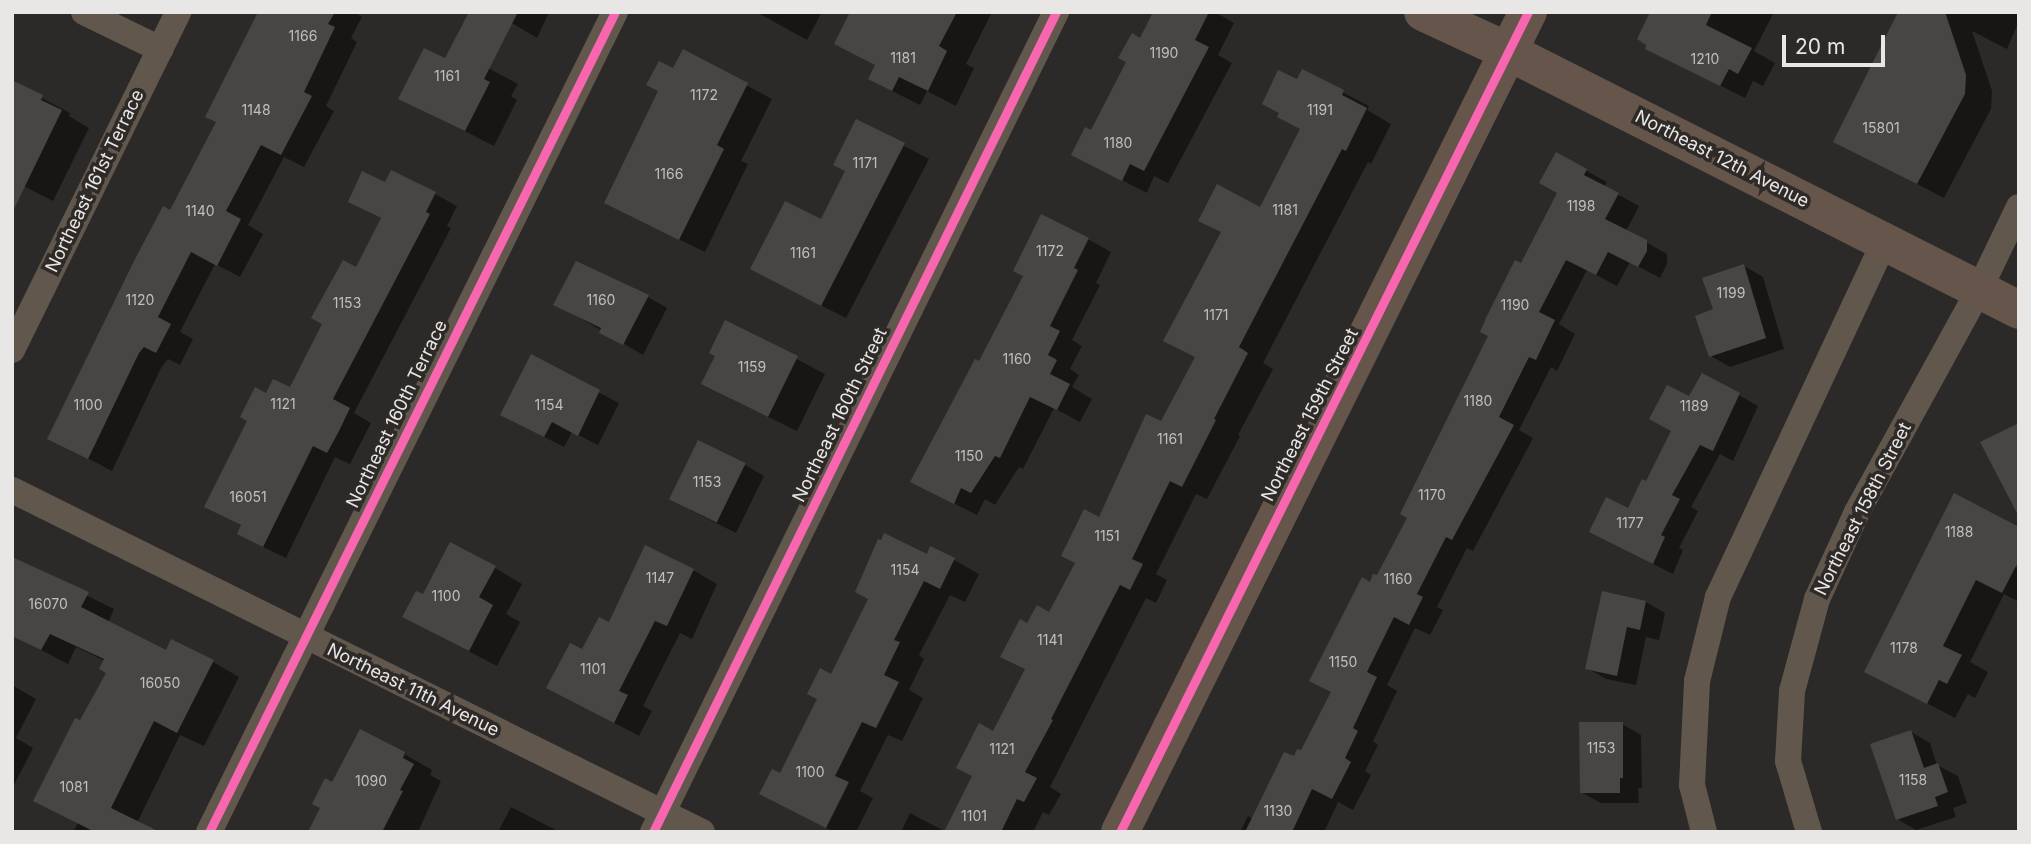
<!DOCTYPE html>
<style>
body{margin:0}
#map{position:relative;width:2031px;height:844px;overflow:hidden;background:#2c2a28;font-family:Inter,sans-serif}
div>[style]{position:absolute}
.shadow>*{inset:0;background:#0007}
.building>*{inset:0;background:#484645;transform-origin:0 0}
.street>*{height:26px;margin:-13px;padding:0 13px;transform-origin:13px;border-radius:13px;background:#62574d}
.secondary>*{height:38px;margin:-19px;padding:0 19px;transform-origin:19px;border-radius:19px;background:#65554a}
.cycleway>*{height:9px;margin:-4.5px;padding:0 4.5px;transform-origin:4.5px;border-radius:4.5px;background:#f766af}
span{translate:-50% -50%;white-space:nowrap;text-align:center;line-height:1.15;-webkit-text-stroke:7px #2d2a27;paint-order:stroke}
.number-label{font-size:14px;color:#c1bfbe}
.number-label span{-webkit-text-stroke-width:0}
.street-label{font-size:18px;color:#e9e7e6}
.frame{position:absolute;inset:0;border:14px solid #e9e7e6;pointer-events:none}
.scale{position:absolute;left:1782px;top:35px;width:103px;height:32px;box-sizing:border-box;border:4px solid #e9e7e6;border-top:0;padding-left:9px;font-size:21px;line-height:24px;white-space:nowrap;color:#e9e7e6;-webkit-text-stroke:5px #2d2a27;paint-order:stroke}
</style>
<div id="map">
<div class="shadow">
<i style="clip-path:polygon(259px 12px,354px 12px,362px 17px,351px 38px,357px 42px,326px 106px,334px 111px,304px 167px,284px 157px,248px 225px,263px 234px,240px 277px,215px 264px,180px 332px,193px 339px,180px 365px,168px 359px,162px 366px,112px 471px,49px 438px,218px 122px)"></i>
<i style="clip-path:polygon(493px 12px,549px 12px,537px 38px)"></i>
<i style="clip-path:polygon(756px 12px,822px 12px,807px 40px)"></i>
<i style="clip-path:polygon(900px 12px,992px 12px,966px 64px,974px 68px,956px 106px,927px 91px,920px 105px,898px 94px,870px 78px,877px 66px,836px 43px)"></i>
<i style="clip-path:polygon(1155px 12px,1215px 12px,1234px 23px,1218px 55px,1232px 63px,1168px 183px,1154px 176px,1147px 193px,1073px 155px,1092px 133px)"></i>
<i style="clip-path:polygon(1652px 12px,1774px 12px,1754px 51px,1775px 63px,1763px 86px,1753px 81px,1745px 98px,1647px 48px)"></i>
<i style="clip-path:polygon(1898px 12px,2019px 12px,2019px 21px,2007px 49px,1972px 31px,1992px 91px,1991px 109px,1944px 198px,1835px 141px)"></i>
<i style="clip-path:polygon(452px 49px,518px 84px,511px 96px,517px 100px,494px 146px,400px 98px,446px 61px)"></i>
<i style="clip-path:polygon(684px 52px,772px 99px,741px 161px,748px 164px,705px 252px,631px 216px,674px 70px)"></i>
<i style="clip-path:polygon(1302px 71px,1369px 106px,1367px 110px,1391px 124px,1371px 164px,1368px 162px,1263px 363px,1273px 369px,1238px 435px,1240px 436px,1207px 499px,1196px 494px,1156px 574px,1167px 580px,1156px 603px,1146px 598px,1050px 787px,1061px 794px,1049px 815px,1043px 812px,1033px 832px,901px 832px,910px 813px,946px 832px,1026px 670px,1028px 625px,1050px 614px,1100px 519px,1162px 424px,1197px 358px,1261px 209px,1301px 130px,1298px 81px)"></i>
<i style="clip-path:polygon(12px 82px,70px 113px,69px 116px,89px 128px,53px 201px,12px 180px)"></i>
<i style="clip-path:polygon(857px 121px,929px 159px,846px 318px,777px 283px,822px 221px,847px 171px)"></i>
<i style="clip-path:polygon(1557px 155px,1607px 182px,1604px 187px,1639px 206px,1626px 231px,1667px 254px,1667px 264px,1660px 278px,1630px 262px,1617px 286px,1587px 270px,1559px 324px,1575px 334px,1557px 371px,1551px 367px,1519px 430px,1533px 438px,1473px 551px,1467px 548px,1437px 607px,1443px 610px,1430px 635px,1415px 628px,1387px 685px,1397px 691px,1373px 741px,1378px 745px,1365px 771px,1371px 775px,1353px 810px,1338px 802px,1324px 832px,1240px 832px,1248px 816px,1253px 819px,1302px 753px,1332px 693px,1370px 584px,1378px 578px,1409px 517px,1522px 266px,1559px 193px)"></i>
<i style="clip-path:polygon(385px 184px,435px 194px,457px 206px,447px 226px,451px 228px,354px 413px,371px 423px,350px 464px,335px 457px,286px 558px,261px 546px,242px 526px,206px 507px,267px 395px,291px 389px,382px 219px,350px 202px)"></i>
<i style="clip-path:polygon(1088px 239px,1111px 252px,1096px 283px,1100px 285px,1072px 340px,1082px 346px,1070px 369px,1079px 375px,1072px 387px,1092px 399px,1080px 422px,1054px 408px,1023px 469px,1019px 467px,995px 505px,985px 499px,977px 515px,912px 482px,980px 364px)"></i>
<i style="clip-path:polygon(1744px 266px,1763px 277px,1784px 349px,1730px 367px,1711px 356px,1715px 310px)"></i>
<i style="clip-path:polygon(648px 297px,667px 308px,643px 355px,575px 315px)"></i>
<i style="clip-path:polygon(726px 322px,825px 374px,797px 431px,731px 399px,717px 356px)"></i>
<i style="clip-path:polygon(531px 357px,619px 403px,598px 445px,572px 432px,564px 447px,521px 425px)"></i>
<i style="clip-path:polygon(1739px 395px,1758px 406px,1733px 461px,1720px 454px,1691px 507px,1698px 511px,1679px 548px,1683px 550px,1673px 574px,1610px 542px,1647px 483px,1690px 399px)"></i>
<i style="clip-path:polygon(745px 465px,764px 476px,736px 533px,690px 510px)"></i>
<i style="clip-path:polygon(1992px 515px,2004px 561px,2019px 569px,2019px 602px,2004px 594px,1970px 662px,1988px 672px,1975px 698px,1968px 694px,1955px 718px,1866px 671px)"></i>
<i style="clip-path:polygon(927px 556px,954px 560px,979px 574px,965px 602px,950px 595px,919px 655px,924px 659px,909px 690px,923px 698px,902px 741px,888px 735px,860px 791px,873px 798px,856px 832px,834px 832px,761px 794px,781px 776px,831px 676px)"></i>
<i style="clip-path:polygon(12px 559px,114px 609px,108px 623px,167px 652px,213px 662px,239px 677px,204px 746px,180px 735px,137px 823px,152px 832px,73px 832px,78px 823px,81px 723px,109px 673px,105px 661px,76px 647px,68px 664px,12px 635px)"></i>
<i style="clip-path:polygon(495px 568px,522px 584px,506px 614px,520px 622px,497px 666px,432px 632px,424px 597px)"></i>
<i style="clip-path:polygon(693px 570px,717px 584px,692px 639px,680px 633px,643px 706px,652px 711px,639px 736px,573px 701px,583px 652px)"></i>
<i style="clip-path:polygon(1603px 593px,1646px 602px,1665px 613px,1659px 640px,1646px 637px,1636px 685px,1606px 679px,1587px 668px)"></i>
<i style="clip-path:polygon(12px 685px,36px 699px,16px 738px,33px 748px,12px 789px)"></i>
<i style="clip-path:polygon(1622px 724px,1641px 735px,1642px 788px,1638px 788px,1639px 803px,1601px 803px,1581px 792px)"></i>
<i style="clip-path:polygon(1911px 732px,1930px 743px,1937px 765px,1958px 776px,1967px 803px,1953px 808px,1956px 817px,1916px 830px,1897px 819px)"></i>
<i style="clip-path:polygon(404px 754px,432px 770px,430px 775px,441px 781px,418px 832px,310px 832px,333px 784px)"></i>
<i style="clip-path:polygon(511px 807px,554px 829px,559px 832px,498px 832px)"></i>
</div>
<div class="building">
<i style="clip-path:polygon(258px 12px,335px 12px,328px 24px,335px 27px,304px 92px,312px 96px,281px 155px,261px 145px,226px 211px,241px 219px,217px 266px,191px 252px,158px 317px,171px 324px,156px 353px,144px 347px,139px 353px,88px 459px,47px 439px,134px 261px,163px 206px,170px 210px,216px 122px,205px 117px)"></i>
<i style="clip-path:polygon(469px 12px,518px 12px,484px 79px,490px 82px,465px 131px,398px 99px,424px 48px,445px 58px)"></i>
<i style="clip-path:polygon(850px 12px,957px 12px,939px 46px,947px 51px,928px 91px,899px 77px,892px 91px,868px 79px,875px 65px,834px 44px)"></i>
<i style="clip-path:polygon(1153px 12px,1209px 12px,1195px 40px,1209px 47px,1144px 171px,1130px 164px,1122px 181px,1071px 155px,1085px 127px,1091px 130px,1126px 62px,1118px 58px,1132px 33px,1140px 38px)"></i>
<i style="clip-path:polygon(1650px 12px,1712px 12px,1706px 25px,1752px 48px,1738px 74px,1729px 69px,1720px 86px,1645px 49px,1646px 45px,1637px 39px)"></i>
<i style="clip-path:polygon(1898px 12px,1945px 12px,1966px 75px,1965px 94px,1917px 184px,1833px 142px)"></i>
<i style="clip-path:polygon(683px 49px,748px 83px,717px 145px,724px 149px,679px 240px,604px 203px,658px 91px,646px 85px,659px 61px,673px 68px)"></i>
<i style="clip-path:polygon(1302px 69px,1344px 90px,1342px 95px,1367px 108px,1346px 151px,1342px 149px,1239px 347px,1248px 353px,1214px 419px,1216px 420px,1182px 487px,1170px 481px,1132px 559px,1143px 564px,1130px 590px,1120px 585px,1051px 719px,1053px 720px,1025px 772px,1037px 778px,1024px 802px,1017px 799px,1001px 832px,944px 832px,972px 776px,956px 768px,979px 723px,993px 731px,1025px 669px,1000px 657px,1020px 619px,1027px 623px,1037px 605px,1049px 612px,1075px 563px,1061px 556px,1084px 509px,1099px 517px,1146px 414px,1161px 421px,1195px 357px,1163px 341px,1221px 232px,1198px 221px,1217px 184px,1260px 207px,1300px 129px,1277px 117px,1279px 113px,1262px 104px,1278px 70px,1297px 79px)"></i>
<i style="clip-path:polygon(12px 80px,43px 95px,41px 100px,62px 110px,12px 213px)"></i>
<i style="clip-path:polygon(856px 119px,905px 143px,821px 306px,750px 269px,785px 201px,821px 219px,845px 171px,833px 165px)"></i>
<i style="clip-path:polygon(1556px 152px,1587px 169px,1584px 175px,1619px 193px,1605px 219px,1647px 240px,1647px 251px,1638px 267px,1608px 252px,1596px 275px,1566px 260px,1539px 312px,1555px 320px,1536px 360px,1529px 357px,1499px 417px,1514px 425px,1452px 540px,1446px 537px,1417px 594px,1423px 597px,1409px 625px,1394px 617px,1367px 672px,1377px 677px,1353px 728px,1358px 731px,1345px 758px,1351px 762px,1332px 799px,1312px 789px,1292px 832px,1245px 832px,1284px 752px,1294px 756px,1297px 749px,1301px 750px,1331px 692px,1309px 681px,1362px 577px,1370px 582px,1373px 574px,1377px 575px,1407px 518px,1400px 514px,1488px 336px,1480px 332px,1486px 318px,1515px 260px,1521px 263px,1557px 193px,1539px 183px)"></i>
<i style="clip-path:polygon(391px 170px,436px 192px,426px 212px,430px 214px,333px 399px,350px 408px,339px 431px,327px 453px,313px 446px,263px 547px,237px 534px,241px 525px,204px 507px,247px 421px,240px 417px,255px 387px,266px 393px,273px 379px,290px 387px,322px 324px,311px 318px,343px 260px,356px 267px,381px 218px,348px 202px,362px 171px,385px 182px)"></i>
<i style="clip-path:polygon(1041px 214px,1089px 238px,1074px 268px,1078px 270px,1050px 326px,1060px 331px,1048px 355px,1057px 360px,1050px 374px,1070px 384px,1057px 410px,1030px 397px,1000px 458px,995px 456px,971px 493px,961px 488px,954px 504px,910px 482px,975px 359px,979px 361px,1023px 276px,1013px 271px)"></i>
<i style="clip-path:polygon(576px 261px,649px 295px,623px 345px,599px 333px,601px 328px,553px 305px)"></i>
<i style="clip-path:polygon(1744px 264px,1766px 338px,1709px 357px,1695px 316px,1713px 309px,1702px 278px)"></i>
<i style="clip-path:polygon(725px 320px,798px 356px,768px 417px,701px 384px,715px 356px,709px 353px)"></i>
<i style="clip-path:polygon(531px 354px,600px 390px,578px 436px,552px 422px,544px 437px,500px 415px)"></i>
<i style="clip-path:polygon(1702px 373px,1740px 393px,1713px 451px,1700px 445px,1672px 495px,1680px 499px,1661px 535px,1665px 537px,1653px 564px,1589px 532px,1606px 497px,1628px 508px,1642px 479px,1646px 481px,1671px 431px,1649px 419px,1667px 385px,1689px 396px)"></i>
<i style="clip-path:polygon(2019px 423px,2019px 517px,1980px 442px)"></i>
<i style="left:698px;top:440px;width:53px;height:66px;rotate:26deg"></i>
<i style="clip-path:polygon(1954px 493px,2019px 527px,2019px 560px,2002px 593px,1976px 580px,1943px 646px,1962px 655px,1947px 684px,1939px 680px,1927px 704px,1864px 672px)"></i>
<i style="clip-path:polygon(884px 533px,927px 554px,930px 546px,955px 558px,940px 589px,924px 581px,894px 640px,900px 642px,884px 675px,899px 682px,876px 728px,862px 722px,835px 776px,849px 782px,826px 828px,759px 794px,772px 769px,780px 773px,817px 699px,807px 694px,820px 668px,831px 674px,868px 599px,855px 592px,878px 539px,881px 540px)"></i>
<i style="clip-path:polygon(450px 542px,496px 566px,479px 597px,493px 605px,469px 651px,402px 617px,416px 591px,423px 594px)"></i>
<i style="clip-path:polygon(645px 545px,694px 569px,667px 626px,655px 621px,619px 691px,628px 695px,614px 723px,546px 688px,570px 643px,582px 649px,599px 617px,609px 622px)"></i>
<i style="clip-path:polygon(12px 557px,89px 592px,81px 607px,166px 650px,171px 639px,214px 660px,177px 733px,154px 721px,111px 808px,160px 832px,95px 832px,33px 801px,75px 718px,80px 720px,106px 673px,99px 669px,104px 659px,50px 634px,41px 650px,12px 636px)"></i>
<i style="clip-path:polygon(1602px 591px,1646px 601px,1640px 630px,1627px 627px,1617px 676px,1585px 669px)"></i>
<i style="clip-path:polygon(1579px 722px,1623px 722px,1623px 778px,1620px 778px,1620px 793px,1580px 793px)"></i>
<i style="clip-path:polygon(360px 729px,405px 752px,403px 758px,414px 764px,400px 790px,403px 791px,382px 832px,308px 832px,320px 808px,312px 804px,325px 778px,332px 782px)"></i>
<i style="clip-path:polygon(1911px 730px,1924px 768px,1938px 763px,1948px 792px,1935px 797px,1938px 806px,1896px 820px,1870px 744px)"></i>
</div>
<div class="street">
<i style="left:84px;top:12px;width:85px;rotate:26deg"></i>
<i style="left:12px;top:350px;width:377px;rotate:-63.8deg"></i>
<i style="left:12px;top:490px;width:770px;rotate:26.37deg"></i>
<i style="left:209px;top:832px;width:915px;rotate:-63.66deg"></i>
<i style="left:653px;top:832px;width:914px;rotate:-63.83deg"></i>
<i style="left:1704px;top:832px;width:49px;rotate:-104.3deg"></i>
<i style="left:1692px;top:785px;width:104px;rotate:-87.2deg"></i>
<i style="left:1697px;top:681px;width:87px;rotate:-76deg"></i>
<i style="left:1718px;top:597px;width:392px;rotate:-64.9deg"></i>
<i style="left:1809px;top:832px;width:74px;rotate:-106.5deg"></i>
<i style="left:1788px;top:761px;width:70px;rotate:-86.7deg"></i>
<i style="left:1792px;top:691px;width:95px;rotate:-74.8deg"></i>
<i style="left:1817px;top:599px;width:96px;rotate:-65.3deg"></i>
<i style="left:1857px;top:512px;width:253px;rotate:-61.2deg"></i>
<i style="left:1979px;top:290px;width:92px;rotate:-64.3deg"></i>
</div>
<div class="secondary">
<i style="left:1423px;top:12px;width:95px;rotate:24.9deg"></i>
<i style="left:1509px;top:52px;width:572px;rotate:26.83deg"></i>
<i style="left:1120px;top:832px;width:916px;rotate:-63.55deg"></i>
</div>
<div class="cycleway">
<i style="left:209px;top:832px;width:915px;rotate:-63.66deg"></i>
<i style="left:653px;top:832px;width:914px;rotate:-63.83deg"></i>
<i style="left:1120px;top:832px;width:916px;rotate:-63.55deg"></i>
</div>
<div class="number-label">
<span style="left:303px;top:36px">1166</span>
<span style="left:1164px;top:53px">1190</span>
<span style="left:903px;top:58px">1181</span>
<span style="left:1705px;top:59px">1210</span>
<span style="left:447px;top:76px">1161</span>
<span style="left:704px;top:95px">1172</span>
<span style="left:256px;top:110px">1148</span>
<span style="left:1320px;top:110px">1191</span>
<span style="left:1881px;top:128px">15801</span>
<span style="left:1118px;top:143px">1180</span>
<span style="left:865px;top:163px">1171</span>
<span style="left:669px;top:174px">1166</span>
<span style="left:1581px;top:206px">1198</span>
<span style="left:1285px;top:210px">1181</span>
<span style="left:200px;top:211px">1140</span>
<span style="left:1050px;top:251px">1172</span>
<span style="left:803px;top:253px">1161</span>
<span style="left:1731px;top:293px">1199</span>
<span style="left:140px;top:300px">1120</span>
<span style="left:601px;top:300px">1160</span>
<span style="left:347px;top:303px">1153</span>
<span style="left:1515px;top:305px">1190</span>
<span style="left:1216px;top:315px">1171</span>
<span style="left:1017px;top:359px">1160</span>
<span style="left:752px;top:367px">1159</span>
<span style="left:1478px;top:401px">1180</span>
<span style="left:283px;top:404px">1121</span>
<span style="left:88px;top:405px">1100</span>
<span style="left:549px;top:405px">1154</span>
<span style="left:1694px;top:406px">1189</span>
<span style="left:1170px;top:439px">1161</span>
<span style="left:969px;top:456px">1150</span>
<span style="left:707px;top:482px">1153</span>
<span style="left:1432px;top:495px">1170</span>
<span style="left:248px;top:497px">16051</span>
<span style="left:1630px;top:523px">1177</span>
<span style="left:1959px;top:532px">1188</span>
<span style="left:1107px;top:536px">1151</span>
<span style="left:905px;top:570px">1154</span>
<span style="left:660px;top:578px">1147</span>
<span style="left:1398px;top:579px">1160</span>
<span style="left:446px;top:596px">1100</span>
<span style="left:48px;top:604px">16070</span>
<span style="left:1050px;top:640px">1141</span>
<span style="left:1904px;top:648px">1178</span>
<span style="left:1343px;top:662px">1150</span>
<span style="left:593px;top:669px">1101</span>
<span style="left:160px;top:683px">16050</span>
<span style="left:1601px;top:748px">1153</span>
<span style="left:1002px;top:749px">1121</span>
<span style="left:810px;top:772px">1100</span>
<span style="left:1913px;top:780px">1158</span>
<span style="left:371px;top:781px">1090</span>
<span style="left:74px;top:787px">1081</span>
<span style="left:1278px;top:811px">1130</span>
<span style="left:974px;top:816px">1101</span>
</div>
<div class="street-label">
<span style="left:1722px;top:159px;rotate:27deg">Northeast 12th Avenue</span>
<span style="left:95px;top:181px;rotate:-64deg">Northeast 161st Terrace</span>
<span style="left:397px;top:414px;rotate:-64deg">Northeast 160th Terrace</span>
<span style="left:840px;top:415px;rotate:-64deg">Northeast 160th Street</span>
<span style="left:1310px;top:415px;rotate:-63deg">Northeast 159th Street</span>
<span style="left:1863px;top:509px;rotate:-63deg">Northeast 158th Street</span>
<span style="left:413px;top:690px;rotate:26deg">Northeast 11th Avenue</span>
</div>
<div class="frame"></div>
<div class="scale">20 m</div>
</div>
